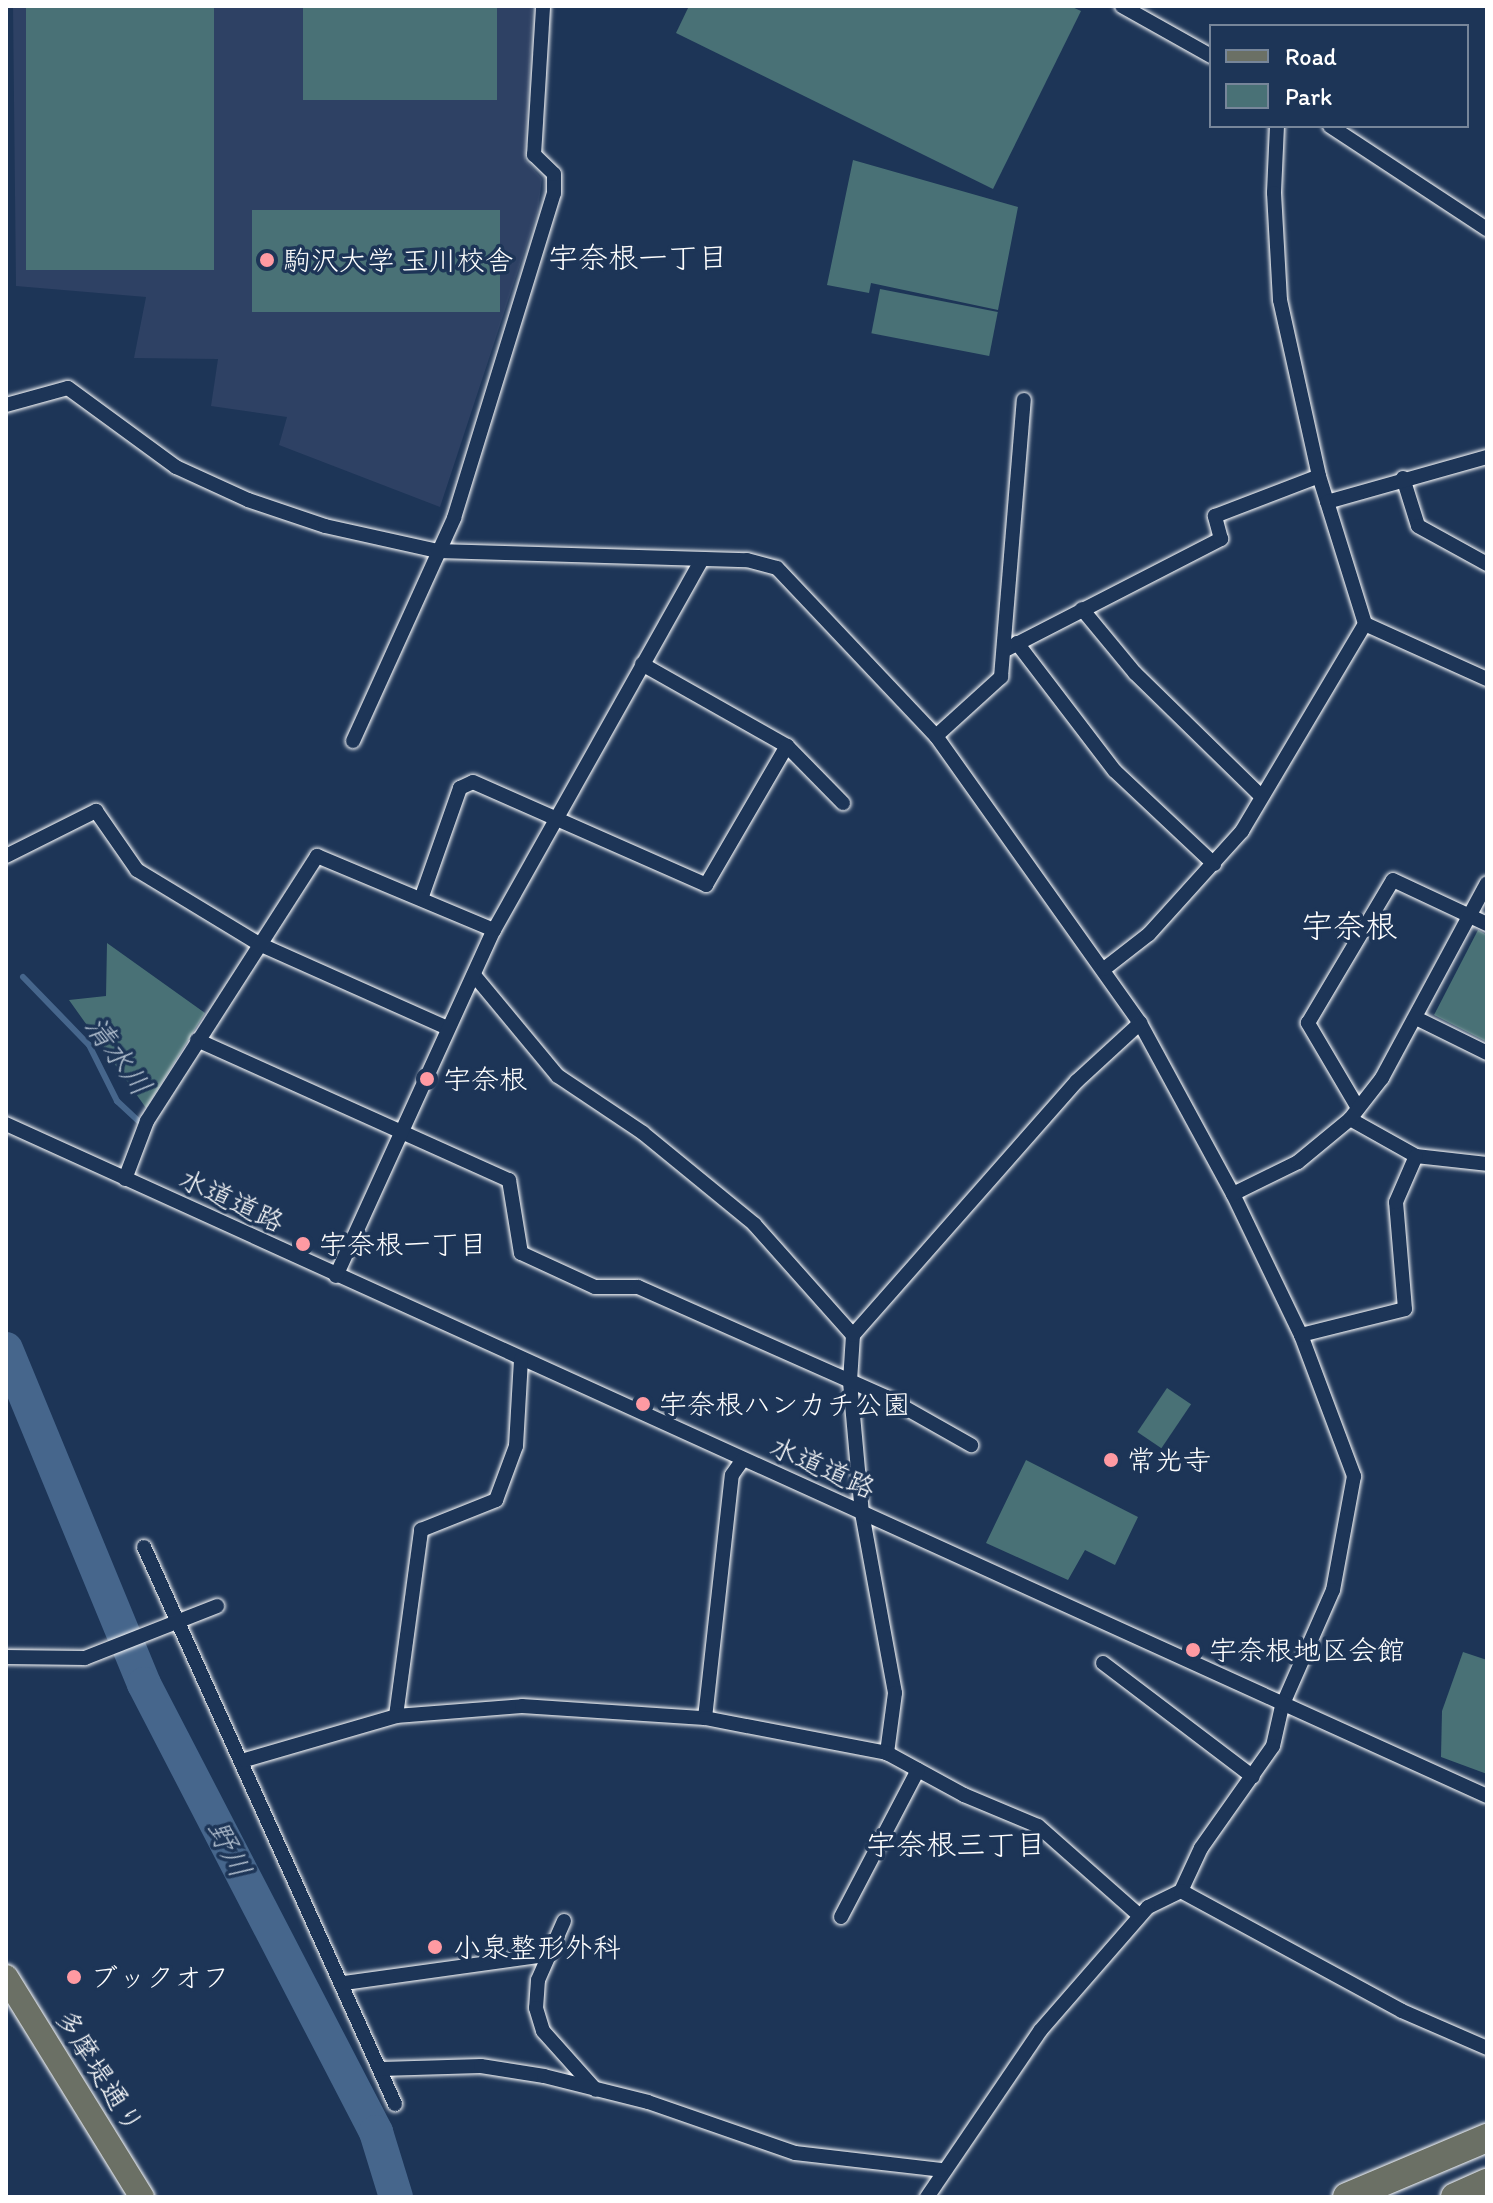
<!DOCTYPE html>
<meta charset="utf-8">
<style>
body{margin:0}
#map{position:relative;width:1493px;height:2203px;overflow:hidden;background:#1d3557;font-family:Itim,"Klee One",sans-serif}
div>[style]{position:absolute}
.built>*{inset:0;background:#2e4164}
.green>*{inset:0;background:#497176;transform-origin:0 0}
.stream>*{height:6px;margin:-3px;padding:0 3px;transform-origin:3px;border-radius:3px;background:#46668c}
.river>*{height:34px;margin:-17px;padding:0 17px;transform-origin:17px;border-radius:17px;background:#46668c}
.roads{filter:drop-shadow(0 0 2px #fff) drop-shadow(0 0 2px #fff)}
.street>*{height:14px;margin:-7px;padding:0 7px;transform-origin:7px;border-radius:7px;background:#1d3557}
.primary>*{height:24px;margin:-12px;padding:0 12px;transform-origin:12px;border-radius:12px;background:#6b7065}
.highway>*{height:28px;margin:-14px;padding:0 14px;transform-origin:14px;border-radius:14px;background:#6b7065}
.dots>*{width:22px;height:22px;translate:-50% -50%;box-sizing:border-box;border:4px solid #1d3557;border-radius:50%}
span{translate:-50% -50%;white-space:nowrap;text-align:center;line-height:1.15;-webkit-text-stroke:7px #1d3557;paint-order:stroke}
.poi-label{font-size:28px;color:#fff}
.left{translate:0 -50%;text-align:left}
.street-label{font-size:28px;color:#fff}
.neighbourhood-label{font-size:30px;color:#fff}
.water-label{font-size:30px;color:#b5c2d1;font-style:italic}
.quarter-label{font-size:32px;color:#fff}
.frame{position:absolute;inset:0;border:8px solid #fff;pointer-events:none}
.legend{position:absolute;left:1209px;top:24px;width:260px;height:104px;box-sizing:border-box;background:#1d3557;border:2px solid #77869a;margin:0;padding:10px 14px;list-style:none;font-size:24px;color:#fff}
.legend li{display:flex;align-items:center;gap:16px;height:40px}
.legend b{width:40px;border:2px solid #77869a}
</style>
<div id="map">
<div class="built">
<i style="clip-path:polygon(13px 6px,532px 6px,525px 160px,542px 179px,538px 210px,440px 507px,279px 445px,287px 417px,211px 406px,218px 359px,134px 358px,146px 297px,16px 286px)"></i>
</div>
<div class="green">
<i style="left:26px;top:6px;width:188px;height:264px"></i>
<i style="left:303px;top:6px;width:194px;height:94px"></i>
<i style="clip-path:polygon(689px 6px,1070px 6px,1081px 11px,993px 189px,676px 33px)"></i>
<i style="clip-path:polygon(853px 160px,1018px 207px,998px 310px,871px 283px,869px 293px,827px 285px)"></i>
<i style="left:500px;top:210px;width:102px;height:248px;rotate:90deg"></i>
<i style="left:880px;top:289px;width:120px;height:45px;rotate:11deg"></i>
<i style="clip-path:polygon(1478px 930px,1487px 935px,1487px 1042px,1434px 1015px)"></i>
<i style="clip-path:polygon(107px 943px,205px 1013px,146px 1108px,69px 1000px,106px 996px)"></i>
<i style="left:1167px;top:1388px;width:29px;height:53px;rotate:34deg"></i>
<i style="clip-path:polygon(1026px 1460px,1138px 1517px,1115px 1565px,1085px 1550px,1068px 1580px,986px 1543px)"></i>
<i style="clip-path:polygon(1463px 1652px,1487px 1660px,1487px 1774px,1441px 1757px,1442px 1711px)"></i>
</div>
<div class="stream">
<i style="left:23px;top:977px;width:95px;rotate:45.9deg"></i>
<i style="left:89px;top:1045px;width:63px;rotate:63.4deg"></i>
<i style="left:117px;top:1101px;width:35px;rotate:43deg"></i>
</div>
<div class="river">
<i style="left:6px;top:1349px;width:362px;rotate:67.6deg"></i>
<i style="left:144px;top:1684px;width:505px;rotate:62.62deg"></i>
<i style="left:376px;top:2132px;width:68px;rotate:72.9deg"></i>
</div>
<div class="roads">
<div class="street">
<i style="left:1122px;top:6px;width:102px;rotate:29.3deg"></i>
<i style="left:1277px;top:126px;width:67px;rotate:92.6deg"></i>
<i style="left:1274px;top:193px;width:107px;rotate:86.8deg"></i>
<i style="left:1280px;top:300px;width:180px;rotate:77.5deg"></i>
<i style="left:1319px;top:476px;width:155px;rotate:72.7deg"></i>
<i style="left:1365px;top:624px;width:134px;rotate:24.3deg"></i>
<i style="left:1330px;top:126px;width:188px;rotate:33.3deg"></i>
<i style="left:6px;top:405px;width:64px;rotate:-15.3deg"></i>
<i style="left:68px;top:388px;width:134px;rotate:36.2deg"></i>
<i style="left:176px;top:467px;width:79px;rotate:24.6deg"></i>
<i style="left:248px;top:500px;width:81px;rotate:18.7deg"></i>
<i style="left:325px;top:526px;width:116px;rotate:12.5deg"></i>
<i style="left:438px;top:551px;width:309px;rotate:1.7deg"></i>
<i style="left:747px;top:560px;width:31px;rotate:15deg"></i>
<i style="left:777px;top:568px;width:231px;rotate:46.6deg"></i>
<i style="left:936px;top:736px;width:352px;rotate:54.6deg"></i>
<i style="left:1140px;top:1023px;width:195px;rotate:61.5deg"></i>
<i style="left:1233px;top:1194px;width:157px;rotate:64.3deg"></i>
<i style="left:1301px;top:1335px;width:151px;rotate:69.4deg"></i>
<i style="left:1354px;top:1476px;width:116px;rotate:100.4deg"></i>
<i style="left:1333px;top:1590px;width:127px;rotate:113.7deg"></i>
<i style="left:1282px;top:1706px;width:41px;rotate:102.7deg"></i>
<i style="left:1273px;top:1746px;width:125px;rotate:125.2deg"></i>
<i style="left:1201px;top:1848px;width:47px;rotate:114.9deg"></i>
<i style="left:1181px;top:1891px;width:37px;rotate:154deg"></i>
<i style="left:1148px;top:1907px;width:164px;rotate:131.1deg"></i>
<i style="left:1040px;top:2031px;width:201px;rotate:124.2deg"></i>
<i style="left:1403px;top:478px;width:50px;rotate:72.6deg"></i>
<i style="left:1418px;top:526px;width:79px;rotate:28.8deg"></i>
<i style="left:1327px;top:502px;width:166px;rotate:-15.7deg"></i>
<i style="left:1082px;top:609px;width:83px;rotate:50.4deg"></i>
<i style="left:1135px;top:673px;width:176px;rotate:44.3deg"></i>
<i style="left:1017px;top:643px;width:161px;rotate:52.6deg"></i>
<i style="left:1115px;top:771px;width:136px;rotate:43.2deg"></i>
<i style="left:1007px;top:649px;width:241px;rotate:-27.2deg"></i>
<i style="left:1221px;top:539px;width:24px;rotate:-105deg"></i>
<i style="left:1215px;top:516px;width:111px;rotate:-21deg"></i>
<i style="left:642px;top:664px;width:167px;rotate:29.5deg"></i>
<i style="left:787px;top:746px;width:80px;rotate:45.5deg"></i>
<i style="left:936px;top:736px;width:88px;rotate:-42.2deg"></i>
<i style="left:1001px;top:677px;width:278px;rotate:-85.3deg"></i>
<i style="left:353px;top:741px;width:245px;rotate:-65.6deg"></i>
<i style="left:454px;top:518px;width:340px;rotate:-72.9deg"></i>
<i style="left:554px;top:193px;width:19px;rotate:-90deg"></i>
<i style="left:554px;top:174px;width:28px;rotate:-136deg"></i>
<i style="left:534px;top:155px;width:149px;rotate:-86.5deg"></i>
<i style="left:6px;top:856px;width:101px;rotate:-26.6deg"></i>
<i style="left:96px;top:811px;width:72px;rotate:55.2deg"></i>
<i style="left:137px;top:870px;width:143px;rotate:31.2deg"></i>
<i style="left:259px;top:944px;width:207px;rotate:24deg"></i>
<i style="left:421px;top:899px;width:118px;rotate:-70.6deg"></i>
<i style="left:460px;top:788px;width:14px;rotate:-25deg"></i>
<i style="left:473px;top:782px;width:255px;rotate:23.8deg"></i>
<i style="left:706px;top:885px;width:161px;rotate:-59.8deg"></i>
<i style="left:1104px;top:969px;width:57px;rotate:-37.9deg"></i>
<i style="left:1149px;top:934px;width:139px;rotate:-47.9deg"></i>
<i style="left:1242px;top:831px;width:241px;rotate:-59.3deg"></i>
<i style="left:474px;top:975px;width:131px;rotate:50.3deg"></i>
<i style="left:558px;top:1076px;width:102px;rotate:33.8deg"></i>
<i style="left:643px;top:1133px;width:144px;rotate:39.3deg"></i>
<i style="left:754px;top:1224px;width:149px;rotate:48.3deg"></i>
<i style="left:853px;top:1335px;width:47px;rotate:93.7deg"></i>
<i style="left:850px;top:1382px;width:132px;rotate:84.8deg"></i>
<i style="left:862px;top:1513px;width:183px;rotate:79.6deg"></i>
<i style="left:895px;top:1693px;width:61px;rotate:97.6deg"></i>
<i style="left:1416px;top:1018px;width:79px;rotate:26.2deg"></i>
<i style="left:197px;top:1040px;width:342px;rotate:24.2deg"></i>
<i style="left:509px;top:1180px;width:74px;rotate:80.7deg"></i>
<i style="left:521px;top:1253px;width:81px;rotate:24.7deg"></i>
<i style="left:595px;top:1287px;width:43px"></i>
<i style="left:638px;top:1287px;width:271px;rotate:23.9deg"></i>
<i style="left:886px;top:1397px;width:98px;rotate:29.5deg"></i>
<i style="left:1358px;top:1108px;width:99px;rotate:-120.5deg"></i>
<i style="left:1308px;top:1023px;width:166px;rotate:-59.3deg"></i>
<i style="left:1393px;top:880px;width:104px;rotate:25.1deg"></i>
<i style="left:1350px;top:1119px;width:76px;rotate:29.3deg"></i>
<i style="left:1416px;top:1156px;width:71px;rotate:6.4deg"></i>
<i style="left:6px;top:1124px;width:1626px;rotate:24.41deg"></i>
<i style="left:125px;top:1179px;width:62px;rotate:-69.2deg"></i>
<i style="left:147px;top:1121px;width:315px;rotate:-57.3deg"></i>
<i style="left:317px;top:856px;width:192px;rotate:22.7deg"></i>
<i style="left:1233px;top:1194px;width:72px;rotate:-26.2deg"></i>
<i style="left:1298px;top:1162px;width:67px;rotate:-39.6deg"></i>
<i style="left:1350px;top:1119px;width:52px;rotate:-52deg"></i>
<i style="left:1382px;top:1078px;width:221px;rotate:-61.7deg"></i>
<i style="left:336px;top:1276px;width:380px;rotate:-65.5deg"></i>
<i style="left:494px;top:930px;width:423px;rotate:-60.7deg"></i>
<i style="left:853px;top:1335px;width:339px;rotate:-48.6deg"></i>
<i style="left:1077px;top:1081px;width:86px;rotate:-42.6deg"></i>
<i style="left:1301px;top:1335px;width:107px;rotate:-14deg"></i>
<i style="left:1405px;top:1309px;width:107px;rotate:-94.8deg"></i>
<i style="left:1396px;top:1202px;width:50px;rotate:-66.5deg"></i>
<i style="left:144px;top:1547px;width:611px;rotate:65.74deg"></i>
<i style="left:6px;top:1657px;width:79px;rotate:0.7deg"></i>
<i style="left:85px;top:1658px;width:142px;rotate:-21.5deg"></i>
<i style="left:1103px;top:1663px;width:188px;rotate:37.2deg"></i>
<i style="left:396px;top:1716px;width:188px;rotate:-82.3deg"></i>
<i style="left:421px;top:1530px;width:81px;rotate:-21.8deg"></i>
<i style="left:496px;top:1500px;width:58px;rotate:-69.7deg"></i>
<i style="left:516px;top:1446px;width:87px;rotate:-86.7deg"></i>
<i style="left:705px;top:1718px;width:244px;rotate:-83.7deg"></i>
<i style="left:732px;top:1475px;width:19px;rotate:-55deg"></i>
<i style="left:245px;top:1760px;width:157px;rotate:-16.2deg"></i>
<i style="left:396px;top:1716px;width:126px;rotate:-4.5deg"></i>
<i style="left:522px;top:1706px;width:183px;rotate:3.8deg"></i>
<i style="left:705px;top:1718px;width:185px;rotate:10.9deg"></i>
<i style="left:887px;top:1753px;width:88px;rotate:28.6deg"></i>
<i style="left:964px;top:1795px;width:80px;rotate:22.7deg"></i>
<i style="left:1038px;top:1826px;width:135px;rotate:41.4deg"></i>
<i style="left:1181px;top:1891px;width:251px;rotate:28.5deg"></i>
<i style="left:1402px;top:2011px;width:93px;rotate:23.5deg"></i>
<i style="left:841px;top:1917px;width:166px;rotate:-62.4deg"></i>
<i style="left:564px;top:1921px;width:64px;rotate:113.8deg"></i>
<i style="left:538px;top:1980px;width:28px;rotate:94deg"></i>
<i style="left:536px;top:2008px;width:24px;rotate:73deg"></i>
<i style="left:543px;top:2031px;width:79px;rotate:48.1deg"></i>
<i style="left:344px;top:1983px;width:205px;rotate:-7.9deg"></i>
<i style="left:381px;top:2069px;width:100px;rotate:-1.7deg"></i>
<i style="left:481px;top:2066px;width:64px;rotate:9deg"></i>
<i style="left:544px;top:2076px;width:107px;rotate:14deg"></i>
<i style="left:648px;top:2102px;width:156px;rotate:19.1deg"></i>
<i style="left:795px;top:2153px;width:147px;rotate:6.6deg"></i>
</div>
<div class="primary">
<i style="left:6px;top:1977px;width:259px;rotate:58.3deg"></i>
</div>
<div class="highway">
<i style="left:1347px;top:2197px;width:152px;rotate:-22.9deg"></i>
<i style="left:1455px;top:2197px;width:35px;rotate:-24deg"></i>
</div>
</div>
<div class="dots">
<i style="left:267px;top:260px;background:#ff9aa2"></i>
<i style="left:427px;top:1079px;background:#ff9aa2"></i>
<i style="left:303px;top:1244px;background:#ff9aa2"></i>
<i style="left:643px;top:1404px;background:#ff9aa2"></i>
<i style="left:1111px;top:1460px;background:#ff9aa2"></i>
<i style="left:1193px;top:1650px;background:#ff9aa2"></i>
<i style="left:435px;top:1947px;background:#ff9aa2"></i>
<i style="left:74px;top:1977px;background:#ff9aa2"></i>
</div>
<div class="poi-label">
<span class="left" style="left:283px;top:260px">駒沢大学 玉川校舎</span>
<span class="left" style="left:443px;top:1079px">宇奈根</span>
<span class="left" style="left:319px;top:1244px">宇奈根一丁目</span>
<span class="left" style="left:659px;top:1404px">宇奈根ハンカチ公園</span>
<span class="left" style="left:1127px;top:1460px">常光寺</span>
<span class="left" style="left:1209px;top:1650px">宇奈根地区会館</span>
<span class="left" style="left:453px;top:1947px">小泉整形外科</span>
<span class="left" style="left:90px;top:1977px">ブックオフ</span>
</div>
<div class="street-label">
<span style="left:232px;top:1200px;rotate:25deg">水道道路</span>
<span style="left:823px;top:1467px;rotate:24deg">水道道路</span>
<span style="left:100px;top:2071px;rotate:58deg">多摩堤通り</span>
</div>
<div class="neighbourhood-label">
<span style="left:638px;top:258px">宇奈根一丁目</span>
<span style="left:956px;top:1845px">宇奈根三丁目</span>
</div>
<div class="water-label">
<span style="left:118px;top:1056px;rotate:54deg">清水川</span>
<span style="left:229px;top:1849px;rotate:63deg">野川</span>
</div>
<div class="quarter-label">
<span style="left:1349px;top:926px">宇奈根</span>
</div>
<div class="frame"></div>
<ul class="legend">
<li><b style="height:10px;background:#6b7065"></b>Road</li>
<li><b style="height:22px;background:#497176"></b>Park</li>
</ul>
</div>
